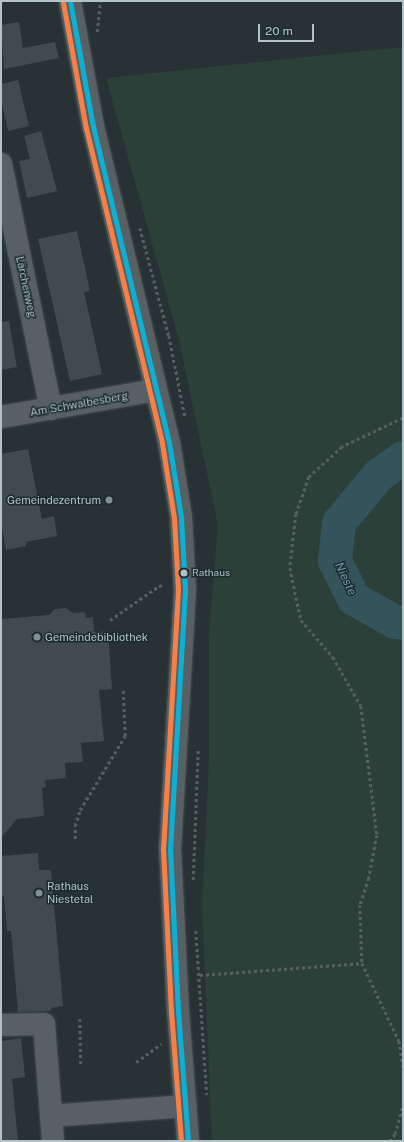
<!DOCTYPE html>
<meta charset="utf-8">
<style>
body{margin:0}
#map{position:relative;width:404px;height:1142px;overflow:hidden;background:#283235;font-family:"Public Sans",sans-serif}
div>[style]{position:absolute}
.green>*{inset:0;background:#2b4038}
.river>*{height:34px;margin:-17px;padding:0 17px;transform-origin:17px;border-radius:17px;background:#34545b}
.building>*{inset:0;background:#414a4d}
.path>*{height:2.5px;margin-top:-1.25px;transform-origin:0;background:repeating-linear-gradient(90deg,#576061 0 3px,transparent 0 6px)}
.roads{filter:drop-shadow(0 0 1px #464d50) drop-shadow(0 0 1px #464d50)}
.minor>*{height:22px;margin:-11px;padding:0 11px;transform-origin:11px;border-radius:11px;background:#586063}
.bus-1>*{height:5px;margin:-2.5px;padding:0 2.5px;transform-origin:2.5px;border-radius:2.5px;background:#0dafd3}
.bus-2>*{height:5px;margin:-2.5px;padding:0 2.5px;transform-origin:2.5px;border-radius:2.5px;background:#f78048}
.dots>*{width:11px;height:11px;translate:-50% -50%;box-sizing:border-box;border:2px solid #1c2b2f;border-radius:50%}
span{translate:-50% -50%;white-space:nowrap;text-align:center;line-height:1.15;-webkit-text-stroke:3px #1c2b2f;paint-order:stroke}
.bus-label{font-size:10px;color:#b2c2c6}
.left{translate:0 -50%;text-align:left}
.street-label{font-size:11px;color:#b2c2c6}
.poi-label{font-size:11px;color:#b2c2c6}
.right{translate:-100% -50%;text-align:right}
.water-label{font-size:12px;color:#6b9aa5;font-style:italic}
.frame{position:absolute;inset:0;border:2px solid #b2c2c6;pointer-events:none}
.scale{position:absolute;left:258px;top:24px;width:56px;height:18px;box-sizing:border-box;border:2px solid #b2c2c6;border-top:0;padding-left:5px;font-size:12px;line-height:14px;white-space:nowrap;color:#b2c2c6;-webkit-text-stroke:3px #1c2b2f;paint-order:stroke}
</style>
<div id="map">
<div class="green">
<i style="clip-path:polygon(403px 47px,403px 1141px,212px 1141px,202px 905px,209px 760px,209px 633px,218px 525px,179px 340px,106px 78px)"></i>
</div>
<div class="river">
<i style="left:403px;top:458px;width:29px;rotate:145deg"></i>
<i style="left:379px;top:475px;width:62px;rotate:129.8deg"></i>
<i style="left:339px;top:523px;width:38px;rotate:96deg"></i>
<i style="left:335px;top:561px;width:42px;rotate:63.4deg"></i>
<i style="left:354px;top:599px;width:47px;rotate:29.3deg"></i>
<i style="left:395px;top:622px;width:8px;rotate:7deg"></i>
</div>
<div class="building">
<i style="clip-path:polygon(19px 22px,23px 48px,55px 42px,59px 58px,4px 69px,1px 25px)"></i>
<i style="clip-path:polygon(18px 80px,29px 126px,8px 131px,1px 99px,1px 84px)"></i>
<i style="clip-path:polygon(41px 131px,57px 191px,27px 198px,19px 161px,30px 159px,24px 136px)"></i>
<i style="clip-path:polygon(77px 231px,90px 291px,84px 292px,102px 374px,70px 381px,38px 239px)"></i>
<i style="clip-path:polygon(9px 321px,17px 367px,1px 370px,1px 322px)"></i>
<i style="clip-path:polygon(28px 449px,42px 519px,54px 516px,57px 536px,26px 542px,26px 546px,6px 550px,1px 523px,1px 454px)"></i>
<i style="clip-path:polygon(66px 608px,73px 613px,85px 612px,86px 618px,93px 617px,94px 632px,108px 631px,112px 689px,99px 690px,104px 741px,81px 743px,83px 762px,65px 763px,66px 778px,45px 780px,46px 787px,42px 788px,44px 816px,17px 819px,1px 838px,1px 619px,49px 615px,55px 609px)"></i>
<i style="clip-path:polygon(38px 853px,39px 870px,51px 870px,63px 1006px,51px 1008px,51px 1011px,18px 1012px,11px 931px,7px 931px,4px 896px,1px 897px,1px 856px)"></i>
<i style="clip-path:polygon(21px 1038px,25px 1077px,12px 1079px,18px 1141px,1px 1141px,1px 1041px)"></i>
</div>
<div class="path">
<i style="left:97px;top:32px;width:31px;rotate:-84deg"></i>
<i style="left:140px;top:228px;width:112px;rotate:75deg"></i>
<i style="left:169px;top:336px;width:82px;rotate:78.7deg"></i>
<i style="left:403px;top:418px;width:68px;rotate:154.6deg"></i>
<i style="left:342px;top:447px;width:45px;rotate:137.7deg"></i>
<i style="left:309px;top:477px;width:39px;rotate:109deg"></i>
<i style="left:296px;top:514px;width:54px;rotate:96.3deg"></i>
<i style="left:290px;top:568px;width:53px;rotate:78.1deg"></i>
<i style="left:301px;top:620px;width:49px;rotate:49.1deg"></i>
<i style="left:333px;top:657px;width:56px;rotate:60.3deg"></i>
<i style="left:361px;top:706px;width:130px;rotate:82.9deg"></i>
<i style="left:377px;top:835px;width:44px;rotate:100.5deg"></i>
<i style="left:369px;top:878px;width:28px;rotate:108deg"></i>
<i style="left:360px;top:905px;width:58px;rotate:88deg"></i>
<i style="left:362px;top:963px;width:86px;rotate:64.6deg"></i>
<i style="left:399px;top:1041px;width:26px;rotate:81deg"></i>
<i style="left:110px;top:620px;width:60px;rotate:-34.8deg"></i>
<i style="left:159px;top:586px;width:5px;rotate:-11deg"></i>
<i style="left:75px;top:839px;width:13px;rotate:-90deg"></i>
<i style="left:75px;top:826px;width:17px;rotate:-73deg"></i>
<i style="left:80px;top:810px;width:87px;rotate:-58.7deg"></i>
<i style="left:125px;top:736px;width:45px;rotate:-92.5deg"></i>
<i style="left:193px;top:880px;width:131px;rotate:-87.8deg"></i>
<i style="left:196px;top:931px;width:164px;rotate:86.2deg"></i>
<i style="left:200px;top:975px;width:162px;rotate:-4.2deg"></i>
<i style="left:80px;top:1019px;width:48px;rotate:88.8deg"></i>
<i style="left:136px;top:1062px;width:31px;rotate:-36deg"></i>
<i style="left:389px;top:1141px;width:9px;rotate:-49deg"></i>
<i style="left:395px;top:1134px;width:31px;rotate:-75deg"></i>
</div>
<div class="roads">
<div class="minor">
<i style="left:70px;top:1px;width:127px;rotate:79.6deg"></i>
<i style="left:93px;top:126px;width:325px;rotate:76.5deg"></i>
<i style="left:169px;top:442px;width:76px;rotate:80.9deg"></i>
<i style="left:181px;top:517px;width:73px;rotate:86.9deg"></i>
<i style="left:185px;top:590px;width:258px;rotate:93.3deg"></i>
<i style="left:170px;top:848px;width:163px;rotate:87.2deg"></i>
<i style="left:178px;top:1011px;width:130px;rotate:85.6deg"></i>
<i style="left:1px;top:164px;width:250px;rotate:78.5deg"></i>
<i style="left:1px;top:417px;width:157px;rotate:-9.9deg"></i>
<i style="left:1px;top:1025px;width:43px;rotate:-1.3deg"></i>
<i style="left:44px;top:1024px;width:117px;rotate:85.6deg"></i>
<i style="left:51px;top:1116px;width:135px;rotate:-4.2deg"></i>
</div>
</div>
<div class="bus-1">
<i style="left:70px;top:1px;width:127px;rotate:79.6deg"></i>
<i style="left:93px;top:126px;width:325px;rotate:76.5deg"></i>
<i style="left:169px;top:442px;width:76px;rotate:80.9deg"></i>
<i style="left:181px;top:517px;width:73px;rotate:86.9deg"></i>
<i style="left:185px;top:590px;width:258px;rotate:93.3deg"></i>
<i style="left:170px;top:848px;width:163px;rotate:87.2deg"></i>
<i style="left:178px;top:1011px;width:130px;rotate:85.6deg"></i>
</div>
<div class="bus-2">
<i style="left:63px;top:2px;width:128px;rotate:79.7deg"></i>
<i style="left:86px;top:128px;width:324px;rotate:76.4deg"></i>
<i style="left:162px;top:443px;width:76px;rotate:80.9deg"></i>
<i style="left:174px;top:518px;width:72px;rotate:86.8deg"></i>
<i style="left:178px;top:590px;width:258px;rotate:93.3deg"></i>
<i style="left:163px;top:848px;width:163px;rotate:87.2deg"></i>
<i style="left:171px;top:1011px;width:130px;rotate:85.6deg"></i>
</div>
<div class="dots">
<i style="left:109px;top:500px;background:#829093"></i>
<i style="left:184px;top:573px;background:#b2c2c6"></i>
<i style="left:37px;top:637px;background:#829093"></i>
<i style="left:39px;top:893px;background:#829093"></i>
</div>
<div class="bus-label">
<span class="left" style="left:192px;top:573px">Rathaus</span>
</div>
<div class="street-label">
<span style="left:26px;top:287px;rotate:78deg">Lärchenweg</span>
<span style="left:79px;top:404px;rotate:-10deg">Am Schwalbesberg</span>
</div>
<div class="poi-label">
<span class="right" style="left:101px;top:500px">Gemeindezentrum</span>
<span class="left" style="left:45px;top:637px">Gemeindebibliothek</span>
<span class="left" style="left:47px;top:893px">Rathaus<br>Niestetal</span>
</div>
<div class="water-label">
<span style="left:345px;top:579px;rotate:65deg">Nieste</span>
</div>
<div class="frame"></div>
<div class="scale">20 m</div>
</div>
